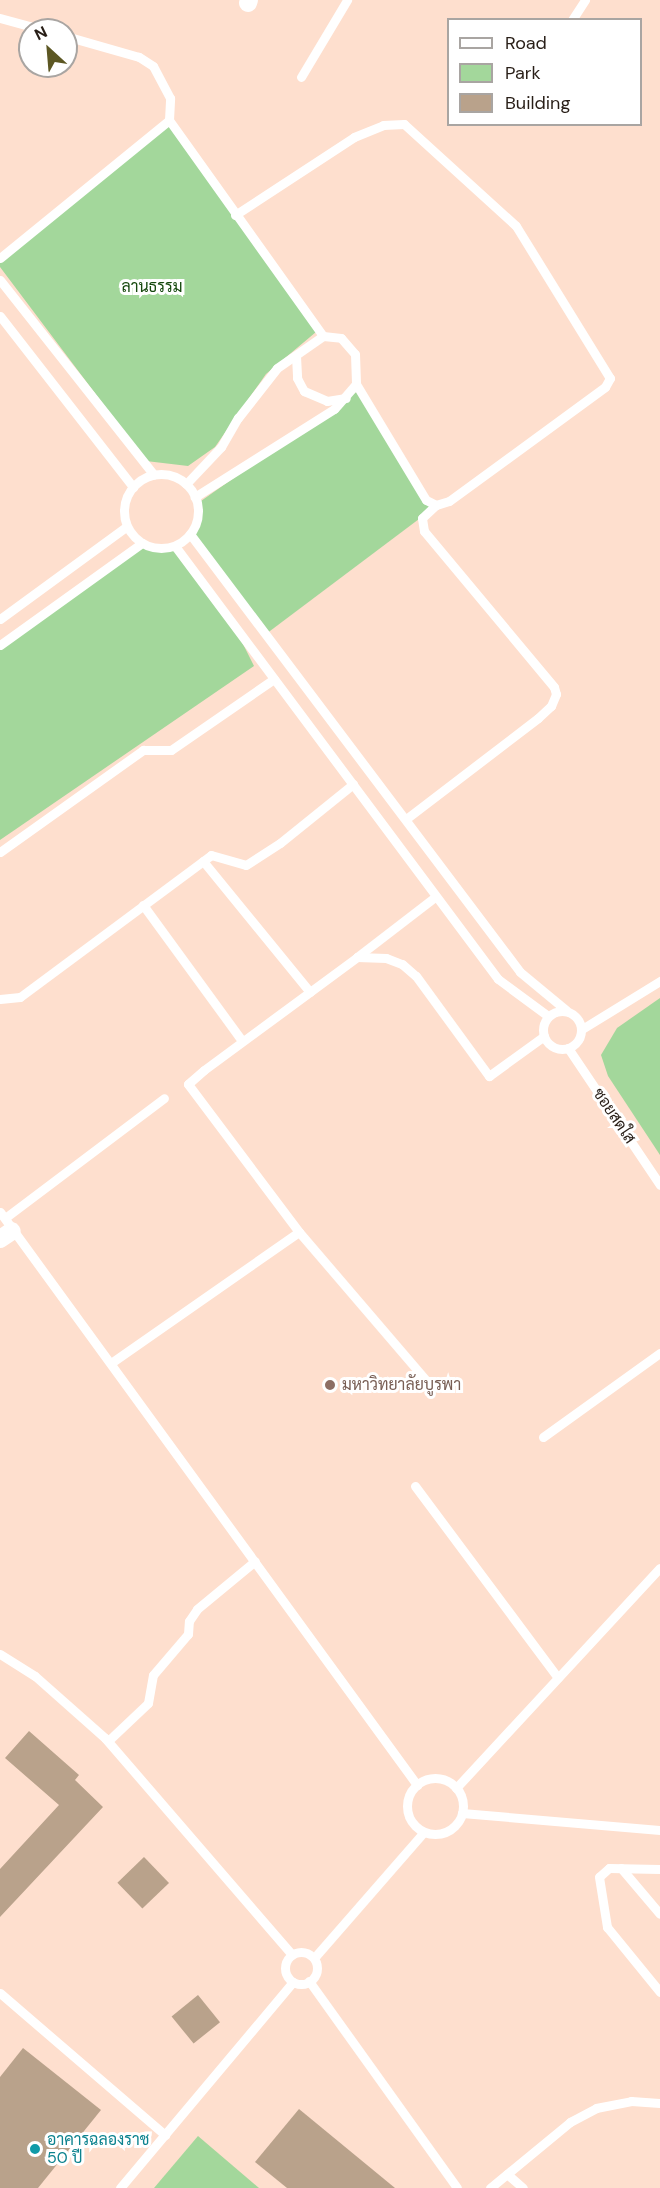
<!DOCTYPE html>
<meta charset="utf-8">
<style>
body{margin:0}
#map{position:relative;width:660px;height:2188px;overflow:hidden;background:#fedfce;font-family:"DM Sans",Sarabun,sans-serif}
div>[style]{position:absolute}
.green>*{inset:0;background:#a3d79b}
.building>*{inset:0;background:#b9a28b;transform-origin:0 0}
.service>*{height:9px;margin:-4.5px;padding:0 4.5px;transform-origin:4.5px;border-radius:4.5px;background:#fff}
.service>.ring{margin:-4.5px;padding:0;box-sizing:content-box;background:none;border:9px solid #fff;border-radius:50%}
.minor>*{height:18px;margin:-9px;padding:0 9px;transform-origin:9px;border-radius:9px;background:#fff}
.dots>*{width:16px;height:16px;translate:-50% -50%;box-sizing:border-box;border:3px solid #fff;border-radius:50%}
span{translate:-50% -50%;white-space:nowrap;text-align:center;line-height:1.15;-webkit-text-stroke:6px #fff;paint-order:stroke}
.park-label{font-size:16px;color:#16490e}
.street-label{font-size:16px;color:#281e17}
.education-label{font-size:16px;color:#785e54}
.left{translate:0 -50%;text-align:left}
.culture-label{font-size:16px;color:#0d838f}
.legend{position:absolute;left:447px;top:18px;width:195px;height:108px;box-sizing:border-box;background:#fff;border:2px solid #a9a5a2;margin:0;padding:8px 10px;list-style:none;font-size:18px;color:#281e17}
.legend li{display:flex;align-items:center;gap:12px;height:30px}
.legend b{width:30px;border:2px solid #a9a5a2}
.north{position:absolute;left:18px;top:18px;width:60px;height:60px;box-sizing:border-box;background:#fff;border:2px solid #a9a5a2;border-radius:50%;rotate:334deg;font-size:16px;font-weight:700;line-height:24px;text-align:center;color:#281e17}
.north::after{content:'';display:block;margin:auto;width:21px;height:27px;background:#5c5723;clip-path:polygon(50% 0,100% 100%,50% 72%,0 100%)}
</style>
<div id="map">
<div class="green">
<i style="clip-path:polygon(169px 120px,316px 332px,266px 374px,215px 447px,188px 466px,146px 461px,0 267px,0 258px)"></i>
<i style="clip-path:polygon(359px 390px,431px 510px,266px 634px,195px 540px,201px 501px)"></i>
<i style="clip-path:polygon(142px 543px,180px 553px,233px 624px,254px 666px,0 840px,0 646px)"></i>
<i style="clip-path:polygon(660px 998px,660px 1155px,608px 1076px,601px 1055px,617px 1028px)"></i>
<i style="clip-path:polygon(198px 2136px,259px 2188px,154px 2188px)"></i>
</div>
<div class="building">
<i style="clip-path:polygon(29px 1731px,79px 1775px,75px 1780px,103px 1807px,0 1917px,0 1869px,59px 1805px,5px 1758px)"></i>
<i style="left:144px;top:1857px;width:36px;height:37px;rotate:46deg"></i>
<i style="left:198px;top:1995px;width:35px;height:34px;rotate:51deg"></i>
<i style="clip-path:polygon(23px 2048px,101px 2110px,38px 2188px,0 2188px,0 2077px)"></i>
<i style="clip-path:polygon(299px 2109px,395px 2188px,287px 2188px,255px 2162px)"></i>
</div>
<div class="service">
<i style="left:0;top:18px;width:46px;rotate:15.3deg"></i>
<i style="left:572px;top:20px;width:24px;rotate:-57deg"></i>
<i style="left:301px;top:77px;width:90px;rotate:-59.1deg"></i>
<i style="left:169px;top:120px;width:265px;rotate:54.5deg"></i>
<i style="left:235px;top:215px;width:142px;rotate:-33.2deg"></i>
<i style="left:354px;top:137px;width:31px;rotate:-22deg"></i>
<i style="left:383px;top:125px;width:21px;rotate:-3deg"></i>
<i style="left:404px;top:124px;width:151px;rotate:42.3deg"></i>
<i style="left:516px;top:226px;width:179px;rotate:58.3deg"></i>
<i style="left:610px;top:378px;width:10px;rotate:119deg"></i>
<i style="left:605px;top:387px;width:193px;rotate:143.8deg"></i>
<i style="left:449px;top:501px;width:14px;rotate:163deg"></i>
<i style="left:436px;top:505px;width:11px;rotate:-153deg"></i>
<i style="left:426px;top:500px;width:135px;rotate:-121.1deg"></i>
<i style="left:0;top:258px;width:218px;rotate:-39.2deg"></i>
<i style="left:169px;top:120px;width:22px;rotate:-87deg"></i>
<i style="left:170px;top:98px;width:36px;rotate:-118deg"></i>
<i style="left:153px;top:66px;width:17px;rotate:-147deg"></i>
<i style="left:139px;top:57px;width:76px;rotate:-164deg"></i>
<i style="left:0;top:280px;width:248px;rotate:51.7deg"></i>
<i style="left:0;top:316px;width:217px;rotate:52.1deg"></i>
<i style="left:296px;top:356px;width:22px;rotate:87deg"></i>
<i style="left:297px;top:378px;width:15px;rotate:62deg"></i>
<i style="left:304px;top:391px;width:25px;rotate:23deg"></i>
<i style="left:327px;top:401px;width:19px;rotate:-9deg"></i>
<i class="ring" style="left:124px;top:474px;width:65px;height:65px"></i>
<i style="left:186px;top:484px;width:51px;rotate:-46.6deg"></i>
<i style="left:221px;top:447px;width:34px;rotate:-60deg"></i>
<i style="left:238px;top:418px;width:63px;rotate:-52deg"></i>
<i style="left:277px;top:368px;width:56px;rotate:-34.8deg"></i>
<i style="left:323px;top:336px;width:18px;rotate:6deg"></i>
<i style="left:341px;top:338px;width:21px;rotate:49deg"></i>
<i style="left:355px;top:354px;width:30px;rotate:88deg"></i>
<i style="left:356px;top:384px;width:33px;rotate:131deg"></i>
<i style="left:334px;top:409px;width:165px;rotate:147.7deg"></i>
<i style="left:190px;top:534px;width:548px;rotate:53deg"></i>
<i style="left:520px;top:972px;width:60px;rotate:39.6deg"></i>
<i style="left:175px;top:546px;width:540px;rotate:53.28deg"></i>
<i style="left:498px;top:979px;width:62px;rotate:36.5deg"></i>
<i style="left:0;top:619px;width:157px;rotate:-36.2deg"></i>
<i style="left:0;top:645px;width:175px;rotate:-35.7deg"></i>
<i style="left:406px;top:819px;width:166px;rotate:-37.4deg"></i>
<i style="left:538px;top:718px;width:18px;rotate:-43deg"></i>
<i style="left:551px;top:706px;width:13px;rotate:-67deg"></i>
<i style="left:556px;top:694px;width:7px;rotate:-106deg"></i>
<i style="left:554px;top:687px;width:203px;rotate:-129.8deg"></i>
<i style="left:424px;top:531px;width:13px;rotate:-99deg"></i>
<i style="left:422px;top:518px;width:19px;rotate:-43deg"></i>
<i style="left:0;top:852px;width:176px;rotate:-35.5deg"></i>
<i style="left:143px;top:750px;width:28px"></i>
<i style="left:171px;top:750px;width:125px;rotate:-34.6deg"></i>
<i style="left:203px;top:861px;width:169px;rotate:50.8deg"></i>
<i style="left:143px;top:905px;width:168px;rotate:53.9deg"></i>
<i style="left:357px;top:957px;width:98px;rotate:-37.6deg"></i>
<i style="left:0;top:999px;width:20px;rotate:-6deg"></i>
<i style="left:20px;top:997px;width:238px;rotate:-36.6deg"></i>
<i style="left:211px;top:855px;width:36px;rotate:16deg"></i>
<i style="left:246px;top:865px;width:40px;rotate:-32.9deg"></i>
<i style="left:280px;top:843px;width:94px;rotate:-38.9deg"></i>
<i class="ring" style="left:543px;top:1011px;width:29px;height:29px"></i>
<i style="left:582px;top:1029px;width:92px;rotate:-31.6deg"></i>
<i style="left:568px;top:1048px;width:165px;rotate:56.1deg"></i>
<i style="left:0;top:1212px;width:709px;rotate:53.95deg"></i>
<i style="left:5px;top:1218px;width:199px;rotate:-37deg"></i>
<i style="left:299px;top:1232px;width:195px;rotate:49.4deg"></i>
<i style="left:111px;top:1363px;width:229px;rotate:-34.9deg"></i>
<i style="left:299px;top:1232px;width:185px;rotate:-126.9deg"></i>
<i style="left:188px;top:1084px;width:21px;rotate:-41deg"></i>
<i style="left:204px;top:1070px;width:190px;rotate:-36.4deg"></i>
<i style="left:357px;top:957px;width:29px;rotate:2deg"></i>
<i style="left:386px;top:958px;width:17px;rotate:21deg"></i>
<i style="left:402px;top:964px;width:18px;rotate:41deg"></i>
<i style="left:416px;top:976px;width:124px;rotate:53.9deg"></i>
<i style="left:489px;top:1076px;width:68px;rotate:-36deg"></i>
<i style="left:543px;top:1437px;width:144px;rotate:-35.7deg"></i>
<i style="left:415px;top:1486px;width:239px;rotate:53.3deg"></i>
<i style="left:0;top:1654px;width:41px;rotate:32.2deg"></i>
<i style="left:35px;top:1676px;width:94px;rotate:41.5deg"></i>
<i style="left:105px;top:1738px;width:286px;rotate:49.2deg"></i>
<i style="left:108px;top:1741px;width:55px;rotate:-43.5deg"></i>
<i style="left:148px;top:1703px;width:28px;rotate:-80deg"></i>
<i style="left:153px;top:1675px;width:54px;rotate:-49.5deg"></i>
<i style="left:188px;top:1634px;width:13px;rotate:-86deg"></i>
<i style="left:189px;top:1621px;width:14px;rotate:-56deg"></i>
<i style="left:197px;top:1609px;width:75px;rotate:-39.6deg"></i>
<i class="ring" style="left:407px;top:1778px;width:47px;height:47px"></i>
<i style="left:456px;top:1788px;width:300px;rotate:-47.2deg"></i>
<i style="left:462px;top:1813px;width:199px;rotate:4.9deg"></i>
<i style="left:621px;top:1868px;width:60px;rotate:49.7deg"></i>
<i style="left:660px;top:1869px;width:51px;rotate:-178.9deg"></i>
<i style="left:609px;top:1868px;width:13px;rotate:138deg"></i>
<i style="left:599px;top:1877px;width:51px;rotate:80.9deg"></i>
<i style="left:607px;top:1927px;width:84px;rotate:50.8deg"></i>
<i class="ring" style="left:285px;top:1952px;width:23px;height:23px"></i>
<i style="left:314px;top:1958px;width:167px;rotate:-48.9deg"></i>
<i style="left:309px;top:1981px;width:254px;rotate:54.4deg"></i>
<i style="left:0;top:1993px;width:218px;rotate:40.7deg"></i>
<i style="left:507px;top:2174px;width:21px;rotate:41deg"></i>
<i style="left:120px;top:2188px;width:269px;rotate:-50deg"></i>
<i style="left:490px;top:2188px;width:104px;rotate:-39.5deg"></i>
<i style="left:570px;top:2122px;width:30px;rotate:-28deg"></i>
<i style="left:596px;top:2108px;width:36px;rotate:-11deg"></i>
<i style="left:631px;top:2101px;width:29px;rotate:4deg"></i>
</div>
<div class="minor">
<i style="left:248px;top:3px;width:3px;rotate:-72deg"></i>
<i style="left:0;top:1239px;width:14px;rotate:-34deg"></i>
</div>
<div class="dots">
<i style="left:330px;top:1385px;background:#8d6e63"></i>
<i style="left:35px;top:2149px;background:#0f9aa8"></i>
</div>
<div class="park-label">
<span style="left:152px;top:287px">ลานธรรม</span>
</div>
<div class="street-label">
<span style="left:614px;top:1116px;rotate:56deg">ซอยสดใส</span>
</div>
<div class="education-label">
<span class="left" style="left:342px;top:1385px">มหาวิทยาลัยบูรพา</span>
</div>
<div class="culture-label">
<span class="left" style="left:47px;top:2149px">อาคารฉลองราช<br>50 ปี</span>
</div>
<ul class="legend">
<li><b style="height:8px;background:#fff"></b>Road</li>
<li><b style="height:16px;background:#a3d79b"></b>Park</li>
<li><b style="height:16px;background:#b9a28b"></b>Building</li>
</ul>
<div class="north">N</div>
</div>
